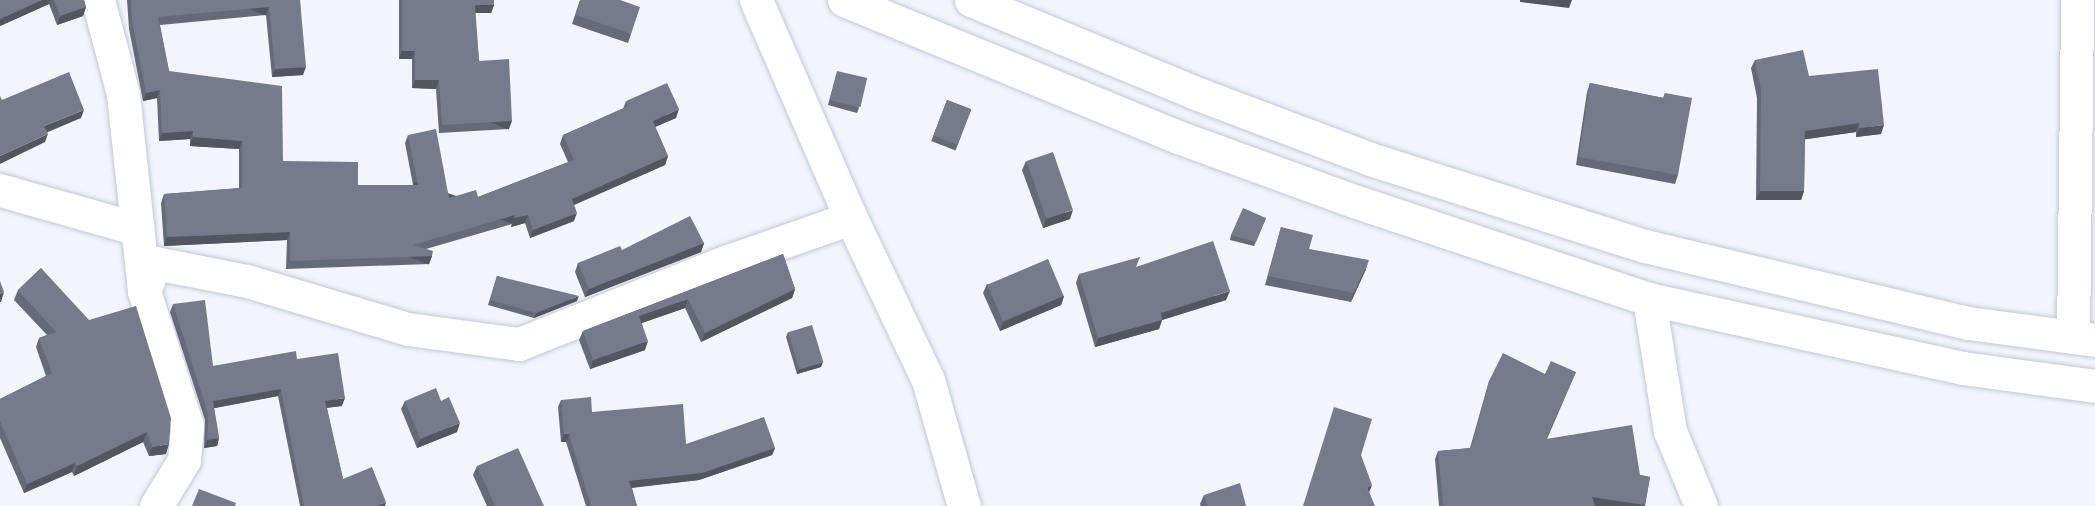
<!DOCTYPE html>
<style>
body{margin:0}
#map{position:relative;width:2095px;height:506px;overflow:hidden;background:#f2f5fc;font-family:"Playfair Display",serif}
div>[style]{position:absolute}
.roads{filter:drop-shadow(0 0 2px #c1c8da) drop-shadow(0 0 2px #c1c8da)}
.minor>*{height:33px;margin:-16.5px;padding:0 16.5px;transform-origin:16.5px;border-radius:16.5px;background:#fff}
.tertiary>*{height:33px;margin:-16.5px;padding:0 16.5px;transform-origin:16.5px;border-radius:16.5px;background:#fff}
.wall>*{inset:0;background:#656a78;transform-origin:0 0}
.shaded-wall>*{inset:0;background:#525661;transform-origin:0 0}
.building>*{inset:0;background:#757b8b;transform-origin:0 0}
span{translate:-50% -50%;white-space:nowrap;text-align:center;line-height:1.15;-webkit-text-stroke:5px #fff;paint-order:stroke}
</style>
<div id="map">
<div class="roads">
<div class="minor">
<i style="left:98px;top:0;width:97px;rotate:75.1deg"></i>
<i style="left:123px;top:94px;width:198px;rotate:83.9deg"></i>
<i style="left:144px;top:291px;width:142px;rotate:72.3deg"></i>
<i style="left:187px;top:426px;width:34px;rotate:95deg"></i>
<i style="left:184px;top:460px;width:54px;rotate:121.3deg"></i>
<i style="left:756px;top:0;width:238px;rotate:66.5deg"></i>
<i style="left:851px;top:218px;width:179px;rotate:64.6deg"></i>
<i style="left:928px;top:380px;width:131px;rotate:74.1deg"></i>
<i style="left:0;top:190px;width:143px;rotate:15.8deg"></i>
<i style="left:144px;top:291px;width:30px;rotate:-69deg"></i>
<i style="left:155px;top:263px;width:94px;rotate:11.1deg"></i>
<i style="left:247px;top:281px;width:168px;rotate:16.6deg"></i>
<i style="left:408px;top:329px;width:112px;rotate:7.7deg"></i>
<i style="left:519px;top:344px;width:225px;rotate:-21.7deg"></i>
<i style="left:728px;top:261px;width:130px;rotate:-19.3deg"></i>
<i style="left:1649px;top:299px;width:134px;rotate:81deg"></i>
<i style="left:1670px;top:431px;width:81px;rotate:67.5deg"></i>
<i style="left:2073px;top:337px;width:337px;rotate:-89.3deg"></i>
</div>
<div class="tertiary">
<i style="left:844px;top:0;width:361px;rotate:22.3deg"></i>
<i style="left:1178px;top:137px;width:190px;rotate:20deg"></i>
<i style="left:1357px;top:202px;width:308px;rotate:18.4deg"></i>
<i style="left:1649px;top:299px;width:321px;rotate:12.4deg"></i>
<i style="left:1962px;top:368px;width:134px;rotate:7.7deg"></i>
<i style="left:971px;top:0;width:240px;rotate:22.5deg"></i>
<i style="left:1193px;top:92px;width:189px;rotate:20.7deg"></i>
<i style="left:1370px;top:159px;width:288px;rotate:17.6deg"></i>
<i style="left:1645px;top:246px;width:332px;rotate:13.4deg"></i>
<i style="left:1968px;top:323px;width:128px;rotate:7.6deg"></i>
</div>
</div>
<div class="wall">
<i style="clip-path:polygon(0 0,84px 0,86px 7px,83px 16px,57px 25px,49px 4px,0 26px)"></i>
<i style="clip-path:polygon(127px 0,300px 0,303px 75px,272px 77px,266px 15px,160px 25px,169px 71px,283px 161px,358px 185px,413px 185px,405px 143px,408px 135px,449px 198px,478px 197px,568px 162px,560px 144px,563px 135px,623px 109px,626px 101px,676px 118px,655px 127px,668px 156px,665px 165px,574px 205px,574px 221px,530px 238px,525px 223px,511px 227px,512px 224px,426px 249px,432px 256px,429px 264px,286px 269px,287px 240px,164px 246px,161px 203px,164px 194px,239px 188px,239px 149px,190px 146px,190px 139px,159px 141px,157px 98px,143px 101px,129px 29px)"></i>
<i style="clip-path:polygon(399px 0,494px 0,494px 5px,491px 13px,475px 13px,479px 61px,509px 129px,439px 133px,436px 89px,412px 88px,412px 59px,399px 59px)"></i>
<i style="clip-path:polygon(580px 0,631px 34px,628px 43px,572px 24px)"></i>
<i style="clip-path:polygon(1755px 60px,1809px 76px,1881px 134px,1856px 137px,1856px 132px,1805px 139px,1804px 191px,1801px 200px,1756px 200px,1757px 98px,1751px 68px)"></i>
<i style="clip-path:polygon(836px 75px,859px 108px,857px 113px,828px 105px)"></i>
<i style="clip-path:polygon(1590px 83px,1663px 98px,1665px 93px,1678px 175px,1675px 184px,1576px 165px,1587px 92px)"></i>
<i style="left:947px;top:100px;width:26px;height:44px;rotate:21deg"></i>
<i style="clip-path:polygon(1026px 161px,1070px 219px,1043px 228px,1022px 170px)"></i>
<i style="clip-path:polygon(1266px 218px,1254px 246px,1230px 240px,1231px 235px)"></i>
<i style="clip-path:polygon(1281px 227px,1309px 249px,1366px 269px,1351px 302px,1265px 285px)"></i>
<i style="clip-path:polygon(704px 243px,701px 252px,585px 297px,575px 272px,578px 263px)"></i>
<i style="clip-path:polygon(783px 254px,795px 289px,792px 298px,701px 342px,685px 308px,642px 323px,645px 350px,590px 369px,579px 340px,583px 331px)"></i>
<i style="clip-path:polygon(1137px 267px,1226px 300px,1162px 320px,1159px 329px,1095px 347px,1076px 283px,1079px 274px)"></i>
<i style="clip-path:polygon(41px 268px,166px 454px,149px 456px,143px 442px,74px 476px,72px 472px,24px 493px,0 438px,0 399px,46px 376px,36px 347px,39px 338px,47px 335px,14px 300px,18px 290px)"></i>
<i style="clip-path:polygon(497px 276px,577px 301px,534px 318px,488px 305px)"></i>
<i style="clip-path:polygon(987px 284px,1064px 296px,1061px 305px,1000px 331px,983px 293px)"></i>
<i style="clip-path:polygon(173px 304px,213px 366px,297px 359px,342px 406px,327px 408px,343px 479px,385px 506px,300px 506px,278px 396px,214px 408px,219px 438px,217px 446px,204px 448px,205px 420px,170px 312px)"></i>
<i style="clip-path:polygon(788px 332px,821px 367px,797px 374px,786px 337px)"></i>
<i style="clip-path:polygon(1576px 372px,1547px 439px,1640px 475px,1650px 477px,1645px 506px,1439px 506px,1435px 459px,1438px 451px,1470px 448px,1489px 381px,1545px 374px)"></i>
<i style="clip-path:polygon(561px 400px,592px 412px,686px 444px,775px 448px,772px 455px,699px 480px,632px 488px,637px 506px,586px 506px,566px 442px,561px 442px,558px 407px)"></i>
<i style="clip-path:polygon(405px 401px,457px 432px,417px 448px,401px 409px)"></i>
<i style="clip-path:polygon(477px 466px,544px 506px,487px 506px,473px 475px)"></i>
<i style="clip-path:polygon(1204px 495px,1246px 506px,1201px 506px,1200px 504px)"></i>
</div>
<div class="shaded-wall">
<i style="clip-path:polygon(42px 0,51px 0,49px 4px,0 26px,0 19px)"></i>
<i style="clip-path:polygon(1520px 0,1572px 0,1569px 8px,1520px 2px)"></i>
<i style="clip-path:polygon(475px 5px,494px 5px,491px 13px,472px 13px)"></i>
<i style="clip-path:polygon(86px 7px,83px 16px,57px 25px,60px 16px)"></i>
<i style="left:269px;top:7px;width:9px;height:111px;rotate:111deg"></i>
<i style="clip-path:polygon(402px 51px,415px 51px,412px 59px,399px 59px)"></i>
<i style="clip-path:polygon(306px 67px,303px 75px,272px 77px,275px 69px)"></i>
<i style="clip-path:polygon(415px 80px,439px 80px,436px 89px,412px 88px)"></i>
<i style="clip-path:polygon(160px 90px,157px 98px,143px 101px,146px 93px)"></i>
<i style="clip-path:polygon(679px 109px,676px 118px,650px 129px,653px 121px)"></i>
<i style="clip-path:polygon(84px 110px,81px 118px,41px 135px,44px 126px)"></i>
<i style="left:512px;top:121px;width:9px;height:70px;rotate:111deg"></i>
<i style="clip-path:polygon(1859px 123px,1856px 132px,1801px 140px,1805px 131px)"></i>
<i style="clip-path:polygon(1884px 125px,1881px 134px,1856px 137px,1859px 128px)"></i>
<i style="clip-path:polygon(193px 131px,190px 139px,159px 141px,162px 133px)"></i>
<i style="clip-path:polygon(48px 134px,45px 142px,0 164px,0 156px)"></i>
<i style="clip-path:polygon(193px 137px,242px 141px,239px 149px,190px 146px)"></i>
<i style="clip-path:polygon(668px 156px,665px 165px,569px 207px,572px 199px)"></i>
<i style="clip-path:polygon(1760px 191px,1804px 191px,1801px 200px,1756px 200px)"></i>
<i style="clip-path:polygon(1073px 210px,1070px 219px,1043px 228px,1046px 219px)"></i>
<i style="clip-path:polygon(577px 213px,574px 221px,530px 238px,533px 230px)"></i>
<i style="left:515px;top:215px;width:9px;height:106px;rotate:108deg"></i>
<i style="clip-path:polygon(528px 215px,525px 223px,511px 227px,514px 218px)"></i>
<i style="clip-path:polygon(290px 232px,287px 240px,164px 246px,167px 237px)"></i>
<i style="clip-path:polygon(704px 243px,701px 252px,585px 297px,589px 289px)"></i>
<i style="left:432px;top:256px;width:9px;height:142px;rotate:111deg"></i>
<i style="clip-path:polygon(1369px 260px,1366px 269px,1351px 302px,1354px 293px)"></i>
<i style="clip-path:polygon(795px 289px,792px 298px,701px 342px,705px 333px)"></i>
<i style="clip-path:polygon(1230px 291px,1226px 300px,1162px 320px,1159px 329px,1095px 347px,1098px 338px,1161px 313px)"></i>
<i style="clip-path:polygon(4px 292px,1px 302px,0 302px,0 294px)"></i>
<i style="clip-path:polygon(579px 296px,577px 301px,534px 318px,536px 313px)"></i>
<i style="clip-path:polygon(1064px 296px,1061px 305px,1000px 331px,1003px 322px)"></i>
<i style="clip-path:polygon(688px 299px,685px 308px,636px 325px,639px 316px)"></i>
<i style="clip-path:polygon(648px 341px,645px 350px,590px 369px,593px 360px)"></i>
<i style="clip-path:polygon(823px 362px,821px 367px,797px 374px,799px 369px)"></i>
<i style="clip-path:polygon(281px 389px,278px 396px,210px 409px,213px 401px)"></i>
<i style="clip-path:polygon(345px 398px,342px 406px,323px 408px,325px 401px)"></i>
<i style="clip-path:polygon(460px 423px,457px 432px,417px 448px,420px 439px)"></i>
<i style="clip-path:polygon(147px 432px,143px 442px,74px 476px,77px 466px)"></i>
<i style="clip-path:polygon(564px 434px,569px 434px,566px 442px,561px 442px)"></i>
<i style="clip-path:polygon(219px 438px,217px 446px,204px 448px,207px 440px)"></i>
<i style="clip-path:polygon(169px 444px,166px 454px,149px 456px,152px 447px)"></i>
<i style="clip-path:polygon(775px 448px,772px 455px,699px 480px,627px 488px,629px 481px)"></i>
<i style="clip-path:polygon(75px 463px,72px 472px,24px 493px,27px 484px)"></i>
<i style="clip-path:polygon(1372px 485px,1369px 493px,1367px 487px)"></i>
<i style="clip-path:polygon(1592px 497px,1645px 505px,1645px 506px,1594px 506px)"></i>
<i style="clip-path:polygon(386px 502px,385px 506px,377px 506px)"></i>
</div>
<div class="building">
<i style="clip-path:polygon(0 0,42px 0,0 19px)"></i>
<i style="clip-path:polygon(54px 0,84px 0,86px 7px,60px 16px)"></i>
<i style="clip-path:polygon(131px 0,300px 0,306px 67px,275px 69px,269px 7px,158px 17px,169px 71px,282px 86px,283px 161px,358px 162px,358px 185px,418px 185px,408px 135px,436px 129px,449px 198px,476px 190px,478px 197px,574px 160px,563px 135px,628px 106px,626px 101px,667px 83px,679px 109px,653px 121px,668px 156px,572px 199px,577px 213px,533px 230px,528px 215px,514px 218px,515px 215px,413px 245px,433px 251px,432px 256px,290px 261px,290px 232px,167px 237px,164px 194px,242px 188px,242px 141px,193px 137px,193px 131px,162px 133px,160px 90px,146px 93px,132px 21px)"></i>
<i style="clip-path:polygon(402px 0,494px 0,494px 5px,475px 5px,479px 61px,509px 59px,512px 121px,442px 125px,439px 80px,415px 80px,415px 51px,402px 51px)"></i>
<i style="clip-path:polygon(581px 0,620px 0,640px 7px,631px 34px,576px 15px)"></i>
<i style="clip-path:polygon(1803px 50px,1809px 76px,1878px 69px,1884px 125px,1859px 128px,1859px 123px,1805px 131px,1804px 191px,1760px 191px,1761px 89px,1755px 60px)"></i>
<i style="left:837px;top:71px;width:31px;height:30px;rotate:13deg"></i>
<i style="clip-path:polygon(69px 72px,84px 110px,44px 126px,48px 134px,0 156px,0 96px,2px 100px)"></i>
<i style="clip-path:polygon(1590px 83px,1664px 98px,1665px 93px,1692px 98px,1678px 175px,1579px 157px)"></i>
<i style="left:947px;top:100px;width:26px;height:38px;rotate:21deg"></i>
<i style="left:1053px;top:152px;width:61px;height:28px;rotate:71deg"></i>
<i style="clip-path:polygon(1243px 208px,1266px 218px,1256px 242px,1231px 235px)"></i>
<i style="clip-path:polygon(690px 216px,704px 243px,589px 289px,578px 263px,620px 246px,622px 250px)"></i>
<i style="clip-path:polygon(1281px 227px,1313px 235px,1309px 249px,1369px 260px,1354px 293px,1268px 276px)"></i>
<i style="clip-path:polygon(1213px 241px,1230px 291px,1161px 313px,1162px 320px,1098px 338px,1079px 274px,1140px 257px,1136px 267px)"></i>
<i style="clip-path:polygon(783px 254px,795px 289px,705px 333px,688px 299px,639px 316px,648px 341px,593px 360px,583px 331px)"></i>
<i style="left:1048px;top:259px;width:40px;height:66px;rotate:67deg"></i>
<i style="clip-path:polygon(41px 268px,89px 320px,136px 306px,171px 418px,169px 444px,152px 447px,147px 432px,77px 466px,75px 463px,27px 484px,0 421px,0 399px,52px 373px,39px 338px,56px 332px,18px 290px)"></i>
<i style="clip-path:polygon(497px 276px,579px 296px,536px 313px,490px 300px)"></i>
<i style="clip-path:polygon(0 281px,4px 292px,0 294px)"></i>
<i style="clip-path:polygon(205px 300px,213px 366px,296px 351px,297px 359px,338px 353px,345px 398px,325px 401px,343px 479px,372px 467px,386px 502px,377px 506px,304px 506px,281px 389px,213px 401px,219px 438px,207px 440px,208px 413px,173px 304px)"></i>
<i style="left:812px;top:325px;width:39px;height:25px;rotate:73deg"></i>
<i style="clip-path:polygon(1503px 353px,1545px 374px,1551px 361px,1576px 372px,1546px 439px,1632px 425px,1640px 475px,1650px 477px,1645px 505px,1592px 497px,1595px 506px,1443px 506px,1438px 451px,1471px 448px,1489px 381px)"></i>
<i style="clip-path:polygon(436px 388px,441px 401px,449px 397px,460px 423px,420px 439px,405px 401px)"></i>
<i style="clip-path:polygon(591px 397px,592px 412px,683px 404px,686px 444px,764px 417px,775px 448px,702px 473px,629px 481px,637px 506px,591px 506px,569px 434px,564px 434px,561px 400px)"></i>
<i style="clip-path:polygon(1334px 407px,1372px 419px,1361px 455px,1372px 485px,1367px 487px,1375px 506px,1303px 506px)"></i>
<i style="clip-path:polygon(518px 448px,544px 506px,495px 506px,477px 466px)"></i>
<i style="clip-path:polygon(1240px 483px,1246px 506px,1207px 506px,1204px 495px)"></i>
<i style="clip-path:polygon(199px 489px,236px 503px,235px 506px,192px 506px)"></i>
</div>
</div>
